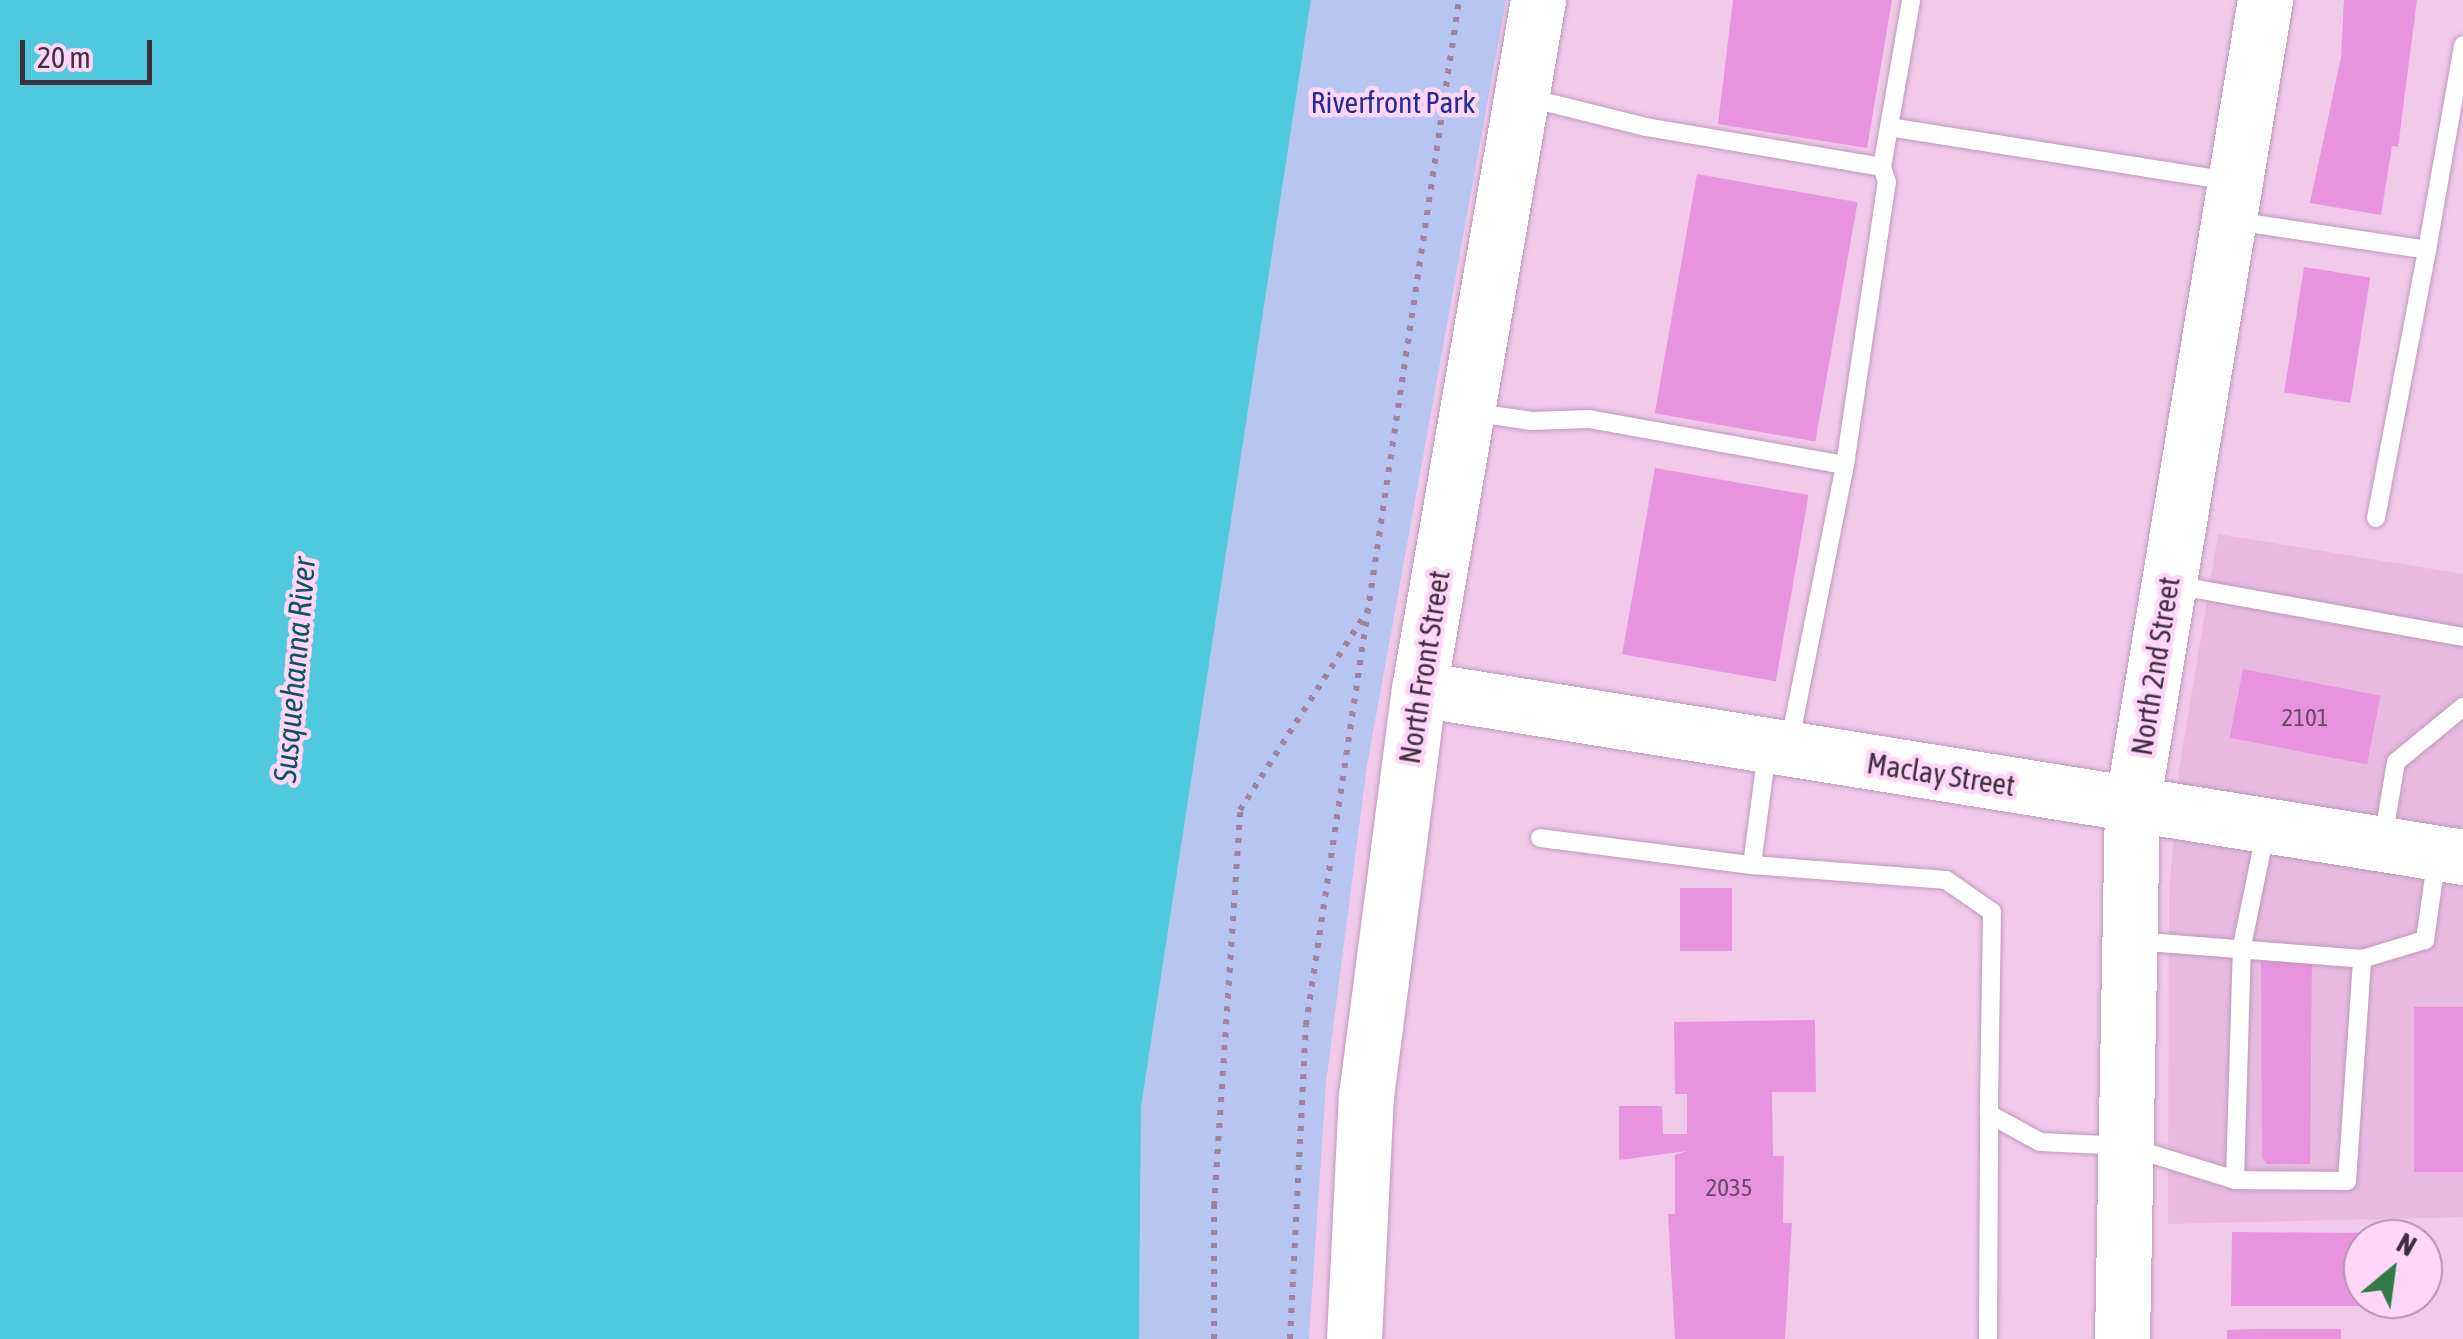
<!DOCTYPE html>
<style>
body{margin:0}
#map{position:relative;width:2463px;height:1339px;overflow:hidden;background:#f1c9eb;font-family:"Asap Condensed",sans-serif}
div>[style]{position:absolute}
.built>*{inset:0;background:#e8bae1}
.green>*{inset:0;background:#b7c5f1}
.water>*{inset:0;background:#4fc9de}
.building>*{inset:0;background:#e893de;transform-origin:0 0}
.path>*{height:6px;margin-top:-3px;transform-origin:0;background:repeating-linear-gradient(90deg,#9f829b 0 5px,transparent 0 13px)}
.roads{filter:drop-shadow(0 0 2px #bf99ba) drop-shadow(0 0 2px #bf99ba)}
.service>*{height:18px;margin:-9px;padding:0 9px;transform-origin:9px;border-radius:9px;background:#fff}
.primary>*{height:55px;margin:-27.5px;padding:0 27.5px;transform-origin:27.5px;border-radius:27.5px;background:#fff}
span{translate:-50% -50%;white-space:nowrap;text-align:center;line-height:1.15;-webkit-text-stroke:9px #ffd6f8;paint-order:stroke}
.number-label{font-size:25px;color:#6a4966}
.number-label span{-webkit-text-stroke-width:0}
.park-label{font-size:30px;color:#242c95}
.street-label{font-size:30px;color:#40303e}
.water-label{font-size:32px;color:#0d5460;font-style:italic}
.north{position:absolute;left:2343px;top:1219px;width:100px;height:100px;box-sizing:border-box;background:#ffd6f8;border:2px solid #b394ae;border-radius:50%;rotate:29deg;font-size:28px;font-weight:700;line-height:40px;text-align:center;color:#40303e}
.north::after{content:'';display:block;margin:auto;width:35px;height:45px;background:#327b49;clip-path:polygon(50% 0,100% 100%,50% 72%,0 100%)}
.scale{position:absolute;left:20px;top:40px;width:132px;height:45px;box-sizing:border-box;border:5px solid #40303e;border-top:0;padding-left:12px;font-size:30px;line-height:35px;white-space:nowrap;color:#40303e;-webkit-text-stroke:8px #ffd6f8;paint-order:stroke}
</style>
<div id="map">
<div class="built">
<i style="clip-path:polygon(2218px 534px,2463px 574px,2463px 1217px,2168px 1224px,2169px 895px,2179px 769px)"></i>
</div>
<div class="green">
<i style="clip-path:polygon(1311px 0,1506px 0,1367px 765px,1326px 1083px,1309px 1339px,1139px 1339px,1141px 1107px)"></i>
</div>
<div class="water">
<i style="clip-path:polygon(0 0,1311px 0,1141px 1107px,1139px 1339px,0 1339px)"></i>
</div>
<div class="building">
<i style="clip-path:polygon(1733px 0,1892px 0,1867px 148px,1718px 124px)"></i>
<i style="clip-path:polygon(2344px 0,2417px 0,2398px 147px,2392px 146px,2381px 215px,2310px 203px,2341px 57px)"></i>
<i style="left:1697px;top:174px;width:163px;height:243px;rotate:10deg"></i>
<i style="left:2304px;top:267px;width:67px;height:127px;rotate:9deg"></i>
<i style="left:1655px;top:468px;width:156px;height:189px;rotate:10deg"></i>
<i style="left:2243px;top:669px;width:140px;height:70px;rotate:11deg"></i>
<i style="left:1680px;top:888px;width:52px;height:63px"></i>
<i style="clip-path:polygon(2261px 959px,2312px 959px,2310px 1164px,2267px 1164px,2262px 1158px)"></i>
<i style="left:2414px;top:1007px;width:49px;height:165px"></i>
<i style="clip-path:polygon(1815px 1020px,1816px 1092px,1772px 1092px,1773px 1156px,1784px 1156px,1783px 1223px,1792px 1223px,1785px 1339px,1675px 1339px,1668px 1214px,1675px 1214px,1675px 1155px,1687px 1151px,1619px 1160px,1619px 1106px,1662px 1106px,1663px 1134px,1687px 1134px,1687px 1094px,1675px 1094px,1674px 1022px)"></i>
<i style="clip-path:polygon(2232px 1232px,2379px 1233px,2379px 1239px,2363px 1239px,2363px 1299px,2379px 1299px,2379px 1306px,2231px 1306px)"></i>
<i style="clip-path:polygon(2261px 1329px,2341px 1329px,2341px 1339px,2227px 1339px,2227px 1330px)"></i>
</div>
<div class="path">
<i style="left:1214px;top:1339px;width:133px;rotate:-90deg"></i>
<i style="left:1214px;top:1206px;width:397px;rotate:-86.2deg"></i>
<i style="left:1240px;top:810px;width:243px;rotate:-57.4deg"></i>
<i style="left:1290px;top:1339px;width:314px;rotate:-87.1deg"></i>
<i style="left:1306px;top:1025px;width:1036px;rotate:-81.51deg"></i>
</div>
<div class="roads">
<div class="service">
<i style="left:1529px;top:98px;width:121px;rotate:13.9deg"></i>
<i style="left:1646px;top:127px;width:239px;rotate:9.6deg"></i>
<i style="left:1889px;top:127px;width:344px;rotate:9deg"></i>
<i style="left:2234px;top:221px;width:195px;rotate:8.5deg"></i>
<i style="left:2427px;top:250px;width:208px;rotate:-80deg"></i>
<i style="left:1471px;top:412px;width:61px;rotate:8.5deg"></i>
<i style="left:1531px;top:421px;width:58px;rotate:-2deg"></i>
<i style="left:1589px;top:419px;width:260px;rotate:10.2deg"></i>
<i style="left:1845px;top:465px;width:285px;rotate:101.3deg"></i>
<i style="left:1845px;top:465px;width:286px;rotate:-81.6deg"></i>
<i style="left:1887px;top:182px;width:16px;rotate:-108deg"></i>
<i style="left:1882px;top:167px;width:169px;rotate:-80.1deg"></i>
<i style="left:2376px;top:518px;width:273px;rotate:-79.2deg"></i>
<i style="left:2174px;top:585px;width:294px;rotate:10.2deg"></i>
<i style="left:1540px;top:838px;width:214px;rotate:7.3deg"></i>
<i style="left:1752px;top:865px;width:115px;rotate:-82.5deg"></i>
<i style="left:2383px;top:839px;width:78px;rotate:-80.4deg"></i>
<i style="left:2396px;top:762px;width:87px;rotate:-39.4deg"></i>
<i style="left:1752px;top:865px;width:195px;rotate:4.4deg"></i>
<i style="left:1946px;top:880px;width:56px;rotate:34.8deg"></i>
<i style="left:1992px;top:912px;width:202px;rotate:90.9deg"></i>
<i style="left:1989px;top:1114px;width:58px;rotate:28.8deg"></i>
<i style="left:2040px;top:1142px;width:86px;rotate:2.7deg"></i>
<i style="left:2126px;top:1146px;width:114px;rotate:17.3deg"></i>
<i style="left:2235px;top:1180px;width:234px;rotate:-88.3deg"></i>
<i style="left:2242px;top:946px;width:119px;rotate:-78.4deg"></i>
<i style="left:2135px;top:941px;width:228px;rotate:4.5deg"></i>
<i style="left:2362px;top:959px;width:66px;rotate:-16.8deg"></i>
<i style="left:2425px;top:940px;width:85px;rotate:-81.9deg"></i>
<i style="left:2235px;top:1180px;width:112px;rotate:0.5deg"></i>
<i style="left:2347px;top:1181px;width:223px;rotate:-86.1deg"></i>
<i style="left:1988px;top:1339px;width:225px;rotate:-89.7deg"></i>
</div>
<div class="primary">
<i style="left:1419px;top:689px;width:1057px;rotate:9.14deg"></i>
<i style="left:1354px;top:1339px;width:243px;rotate:-87.2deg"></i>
<i style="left:1366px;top:1096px;width:410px;rotate:-82.6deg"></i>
<i style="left:1419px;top:689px;width:699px;rotate:-80.2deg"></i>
<i style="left:2122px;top:1339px;width:533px;rotate:-88.93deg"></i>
<i style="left:2132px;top:806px;width:817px;rotate:-80.63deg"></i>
</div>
</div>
<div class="number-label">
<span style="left:2305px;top:717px">2101</span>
<span style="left:1729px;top:1187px">2035</span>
</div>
<div class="park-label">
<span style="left:1393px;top:102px">Riverfront Park</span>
</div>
<div class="street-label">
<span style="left:2155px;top:666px;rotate:-81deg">North 2nd Street</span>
<span style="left:1424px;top:667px;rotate:-81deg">North Front Street</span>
<span style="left:1941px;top:774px;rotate:9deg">Maclay Street</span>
</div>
<div class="water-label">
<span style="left:295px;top:670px;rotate:-85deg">Susquehanna River</span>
</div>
<div class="north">N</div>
<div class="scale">20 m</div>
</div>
